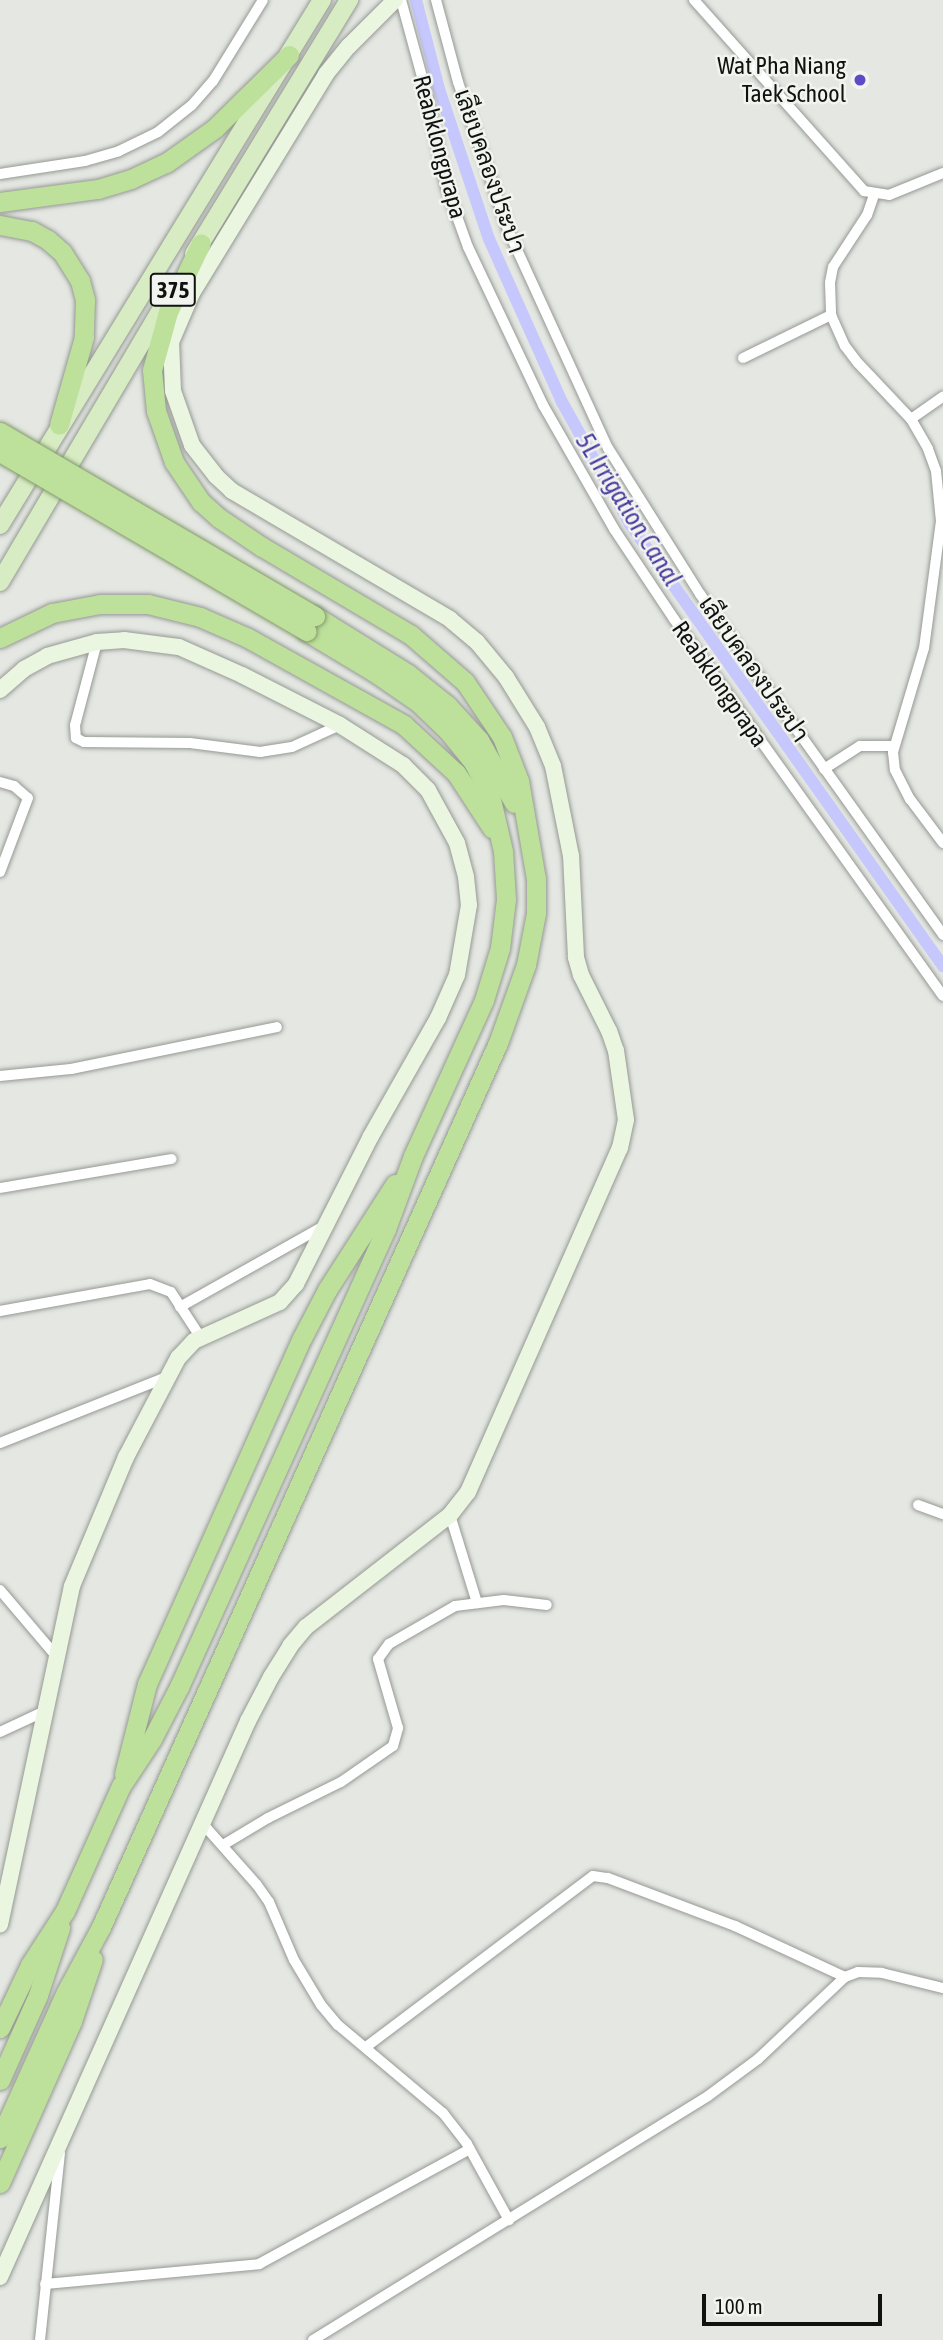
<!DOCTYPE html>
<meta charset="utf-8">
<style>
body{margin:0}
#map{position:relative;width:943px;height:2340px;overflow:hidden;background:#e4e7e2;font-family:"Asap Condensed",Sarabun,sans-serif}
div>[style]{position:absolute}
.canal>*{height:12px;margin:-6px;padding:0 6px;transform-origin:6px;border-radius:6px;background:#c6c7fc}
.roads{filter:drop-shadow(0 0 2px #969994) drop-shadow(0 0 2px #969994)}
.street>*{height:10px;margin:-5px;padding:0 5px;transform-origin:5px;border-radius:5px;background:#fff}
.secondary>*{height:16px;margin:-8px;padding:0 8px;transform-origin:8px;border-radius:8px;background:#ebf6e1}
.primary>*{height:18px;margin:-9px;padding:0 9px;transform-origin:9px;border-radius:9px;background:#d7ecc2}
.highway>*{height:19px;margin:-9.5px;padding:0 9.5px;transform-origin:9.5px;border-radius:9.5px;background:#bde09a}
.bridges{filter:drop-shadow(0 0 2px #81986a) drop-shadow(0 0 2px #81986a)}
.highway-bridge>*{height:19px;margin:-9.5px;padding:0 9.5px;transform-origin:9.5px;border-radius:9.5px;background:#bde09a}
.dots>*{width:19px;height:19px;translate:-50% -50%;box-sizing:border-box;border:4px solid #f1f4ef;border-radius:50%}
span{translate:-50% -50%;white-space:nowrap;text-align:center;line-height:1.15;-webkit-text-stroke:5px #f1f4ef;paint-order:stroke}
.shield-label span{padding:2px 5px;background:#f1f4ef;border:2px solid;border-radius:5px;-webkit-text-stroke-width:0}
.shield-label{font-size:23px;color:#111210;font-weight:700}
.poi-label{font-size:24px;color:#111210}
.right{translate:-100% -50%;text-align:right}
.street-label{font-size:24px;color:#111210}
.water-label{font-size:26px;color:#4b3ea0;font-style:italic}
.scale{position:absolute;left:702px;top:2294px;width:180px;height:32px;box-sizing:border-box;border:4px solid #111210;border-top:0;padding-left:9px;font-size:21px;line-height:24px;white-space:nowrap;color:#111210;-webkit-text-stroke:5px #f1f4ef;paint-order:stroke}
</style>
<div id="map">
<div class="canal">
<i style="left:416px;top:0;width:92px;rotate:75.5deg"></i>
<i style="left:439px;top:89px;width:158px;rotate:71.6deg"></i>
<i style="left:489px;top:239px;width:179px;rotate:65.9deg"></i>
<i style="left:562px;top:402px;width:140px;rotate:60.9deg"></i>
<i style="left:630px;top:524px;width:542px;rotate:54.7deg"></i>
</div>
<div class="roads">
<div class="street">
<i style="left:401px;top:0;width:103px;rotate:74.7deg"></i>
<i style="left:428px;top:99px;width:89px;rotate:78.3deg"></i>
<i style="left:446px;top:186px;width:65px;rotate:70.2deg"></i>
<i style="left:468px;top:247px;width:175px;rotate:64.6deg"></i>
<i style="left:543px;top:405px;width:143px;rotate:60.2deg"></i>
<i style="left:614px;top:529px;width:108px;rotate:56.3deg"></i>
<i style="left:674px;top:619px;width:463px;rotate:54.5deg"></i>
<i style="left:436px;top:0;width:85px;rotate:75deg"></i>
<i style="left:458px;top:82px;width:156px;rotate:71.3deg"></i>
<i style="left:508px;top:230px;width:240px;rotate:65.4deg"></i>
<i style="left:608px;top:448px;width:173px;rotate:57.8deg"></i>
<i style="left:700px;top:594px;width:419px;rotate:54.5deg"></i>
<i style="left:694px;top:0;width:256px;rotate:48.3deg"></i>
<i style="left:864px;top:191px;width:25px;rotate:9deg"></i>
<i style="left:889px;top:195px;width:58px;rotate:-22.2deg"></i>
<i style="left:0;top:174px;width:86px;rotate:-8.7deg"></i>
<i style="left:85px;top:161px;width:35px;rotate:-16deg"></i>
<i style="left:119px;top:151px;width:43px;rotate:-26deg"></i>
<i style="left:158px;top:132px;width:43px;rotate:-38.5deg"></i>
<i style="left:192px;top:105px;width:32px;rotate:-49deg"></i>
<i style="left:213px;top:81px;width:95px;rotate:-58.3deg"></i>
<i style="left:874px;top:195px;width:21px;rotate:109deg"></i>
<i style="left:867px;top:215px;width:62px;rotate:123.2deg"></i>
<i style="left:833px;top:267px;width:16px;rotate:101deg"></i>
<i style="left:830px;top:283px;width:32px;rotate:88deg"></i>
<i style="left:831px;top:315px;width:34px;rotate:66deg"></i>
<i style="left:845px;top:346px;width:21px;rotate:53deg"></i>
<i style="left:858px;top:363px;width:77px;rotate:46.6deg"></i>
<i style="left:911px;top:419px;width:34px;rotate:60deg"></i>
<i style="left:928px;top:449px;width:23px;rotate:70deg"></i>
<i style="left:936px;top:471px;width:50px;rotate:84.3deg"></i>
<i style="left:941px;top:521px;width:128px;rotate:97.6deg"></i>
<i style="left:924px;top:648px;width:109px;rotate:106.6deg"></i>
<i style="left:893px;top:752px;width:18px;rotate:84deg"></i>
<i style="left:895px;top:770px;width:33px;rotate:63deg"></i>
<i style="left:910px;top:799px;width:55px;rotate:53.1deg"></i>
<i style="left:743px;top:358px;width:98px;rotate:-26deg"></i>
<i style="left:911px;top:419px;width:39px;rotate:-35deg"></i>
<i style="left:97px;top:642px;width:86px;rotate:104.8deg"></i>
<i style="left:75px;top:725px;width:13px;rotate:86deg"></i>
<i style="left:76px;top:738px;width:9px;rotate:27deg"></i>
<i style="left:84px;top:742px;width:106px;rotate:0.5deg"></i>
<i style="left:190px;top:743px;width:71px;rotate:7.3deg"></i>
<i style="left:260px;top:752px;width:32px;rotate:-9deg"></i>
<i style="left:292px;top:747px;width:53px;rotate:-24.6deg"></i>
<i style="left:824px;top:769px;width:43px;rotate:-32.6deg"></i>
<i style="left:860px;top:746px;width:34px"></i>
<i style="left:0;top:782px;width:15px;rotate:16deg"></i>
<i style="left:14px;top:786px;width:18px;rotate:41deg"></i>
<i style="left:28px;top:798px;width:79px;rotate:110.7deg"></i>
<i style="left:0;top:1076px;width:71px;rotate:-5.6deg"></i>
<i style="left:71px;top:1069px;width:210px;rotate:-11.5deg"></i>
<i style="left:0;top:1188px;width:174px;rotate:-9.6deg"></i>
<i style="left:180px;top:1307px;width:165px;rotate:-29.4deg"></i>
<i style="left:0;top:1311px;width:152px;rotate:-10.2deg"></i>
<i style="left:150px;top:1284px;width:22px;rotate:21deg"></i>
<i style="left:171px;top:1292px;width:55px;rotate:56.9deg"></i>
<i style="left:0;top:1443px;width:180px;rotate:-21.6deg"></i>
<i style="left:918px;top:1505px;width:27px;rotate:20deg"></i>
<i style="left:450px;top:1515px;width:92px;rotate:72.9deg"></i>
<i style="left:0;top:1590px;width:87px;rotate:49.7deg"></i>
<i style="left:0;top:1732px;width:50px;rotate:-25deg"></i>
<i style="left:203px;top:1824px;width:81px;rotate:48.5deg"></i>
<i style="left:257px;top:1885px;width:21px;rotate:55deg"></i>
<i style="left:269px;top:1902px;width:63px;rotate:66.7deg"></i>
<i style="left:294px;top:1960px;width:52px;rotate:59deg"></i>
<i style="left:321px;top:2005px;width:26px;rotate:50deg"></i>
<i style="left:338px;top:2025px;width:137px;rotate:40deg"></i>
<i style="left:443px;top:2113px;width:39px;rotate:52deg"></i>
<i style="left:467px;top:2144px;width:87px;rotate:61.1deg"></i>
<i style="left:223px;top:1845px;width:52px;rotate:-31deg"></i>
<i style="left:268px;top:1818px;width:81px;rotate:-26.3deg"></i>
<i style="left:341px;top:1782px;width:63px;rotate:-34.7deg"></i>
<i style="left:393px;top:1746px;width:19px;rotate:-74deg"></i>
<i style="left:398px;top:1728px;width:72px;rotate:-106.2deg"></i>
<i style="left:378px;top:1659px;width:19px;rotate:-54deg"></i>
<i style="left:389px;top:1644px;width:76px;rotate:-29.9deg"></i>
<i style="left:455px;top:1606px;width:49px;rotate:-7deg"></i>
<i style="left:504px;top:1600px;width:43px;rotate:6.6deg"></i>
<i style="left:366px;top:2047px;width:284px;rotate:-37deg"></i>
<i style="left:593px;top:1876px;width:15px;rotate:8deg"></i>
<i style="left:608px;top:1878px;width:136px;rotate:20.7deg"></i>
<i style="left:735px;top:1926px;width:121px;rotate:24.9deg"></i>
<i style="left:45px;top:2284px;width:215px;rotate:-5.3deg"></i>
<i style="left:259px;top:2264px;width:240px;rotate:-28.6deg"></i>
<i style="left:40px;top:2340px;width:188px;rotate:-83.9deg"></i>
<i style="left:313px;top:2340px;width:464px;rotate:-31.7deg"></i>
<i style="left:708px;top:2096px;width:62px;rotate:-36.5deg"></i>
<i style="left:758px;top:2059px;width:120px;rotate:-43.3deg"></i>
<i style="left:845px;top:1977px;width:14px;rotate:-21deg"></i>
<i style="left:858px;top:1972px;width:24px;rotate:2deg"></i>
<i style="left:882px;top:1973px;width:63px;rotate:13.8deg"></i>
</div>
<div class="secondary">
<i style="left:0;top:690px;width:32px;rotate:-41deg"></i>
<i style="left:24px;top:669px;width:26px;rotate:-29deg"></i>
<i style="left:47px;top:656px;width:52px;rotate:-15.6deg"></i>
<i style="left:97px;top:642px;width:27px;rotate:-4deg"></i>
<i style="left:124px;top:640px;width:55px;rotate:7.3deg"></i>
<i style="left:179px;top:647px;width:69px;rotate:24deg"></i>
<i style="left:242px;top:675px;width:110px;rotate:27deg"></i>
<i style="left:340px;top:725px;width:75px;rotate:32.4deg"></i>
<i style="left:403px;top:765px;width:35px;rotate:45deg"></i>
<i style="left:428px;top:790px;width:60px;rotate:61.3deg"></i>
<i style="left:457px;top:843px;width:35px;rotate:75deg"></i>
<i style="left:466px;top:877px;width:28px;rotate:84deg"></i>
<i style="left:469px;top:905px;width:71px;rotate:99.7deg"></i>
<i style="left:457px;top:975px;width:47px;rotate:113.8deg"></i>
<i style="left:438px;top:1018px;width:136px;rotate:119.6deg"></i>
<i style="left:371px;top:1136px;width:166px;rotate:116.9deg"></i>
<i style="left:296px;top:1284px;width:24px;rotate:132deg"></i>
<i style="left:280px;top:1302px;width:94px;rotate:155.6deg"></i>
<i style="left:194px;top:1341px;width:23px;rotate:133deg"></i>
<i style="left:178px;top:1358px;width:112px;rotate:117.7deg"></i>
<i style="left:126px;top:1457px;width:140px;rotate:112.7deg"></i>
<i style="left:72px;top:1586px;width:346px;rotate:102deg"></i>
<i style="left:0;top:2277px;width:609px;rotate:-65.96deg"></i>
<i style="left:248px;top:1721px;width:50px;rotate:-62.4deg"></i>
<i style="left:271px;top:1677px;width:36px;rotate:-58deg"></i>
<i style="left:290px;top:1646px;width:25px;rotate:-50deg"></i>
<i style="left:306px;top:1627px;width:182px;rotate:-37.9deg"></i>
<i style="left:450px;top:1515px;width:29px;rotate:-52deg"></i>
<i style="left:468px;top:1492px;width:376px;rotate:-66.2deg"></i>
<i style="left:620px;top:1148px;width:29px;rotate:-78deg"></i>
<i style="left:626px;top:1120px;width:70px;rotate:-98.2deg"></i>
<i style="left:616px;top:1051px;width:21px;rotate:-109deg"></i>
<i style="left:609px;top:1031px;width:63px;rotate:-116.6deg"></i>
<i style="left:581px;top:975px;width:19px;rotate:-106deg"></i>
<i style="left:576px;top:957px;width:101px;rotate:-92.8deg"></i>
<i style="left:571px;top:856px;width:92px;rotate:-101.3deg"></i>
<i style="left:553px;top:766px;width:42px;rotate:-112.3deg"></i>
<i style="left:537px;top:727px;width:59px;rotate:-121.8deg"></i>
<i style="left:506px;top:677px;width:45px;rotate:-129.6deg"></i>
<i style="left:477px;top:642px;width:35px;rotate:-140deg"></i>
<i style="left:450px;top:619px;width:253px;rotate:-149.6deg"></i>
<i style="left:232px;top:491px;width:22px;rotate:-137deg"></i>
<i style="left:216px;top:476px;width:39px;rotate:-128deg"></i>
<i style="left:192px;top:445px;width:57px;rotate:-109.4deg"></i>
<i style="left:173px;top:391px;width:49px;rotate:-92.3deg"></i>
<i style="left:171px;top:342px;width:53px;rotate:-66.8deg"></i>
<i style="left:192px;top:293px;width:257px;rotate:-58.5deg"></i>
<i style="left:326px;top:74px;width:36px;rotate:-51deg"></i>
<i style="left:349px;top:46px;width:65px;rotate:-45deg"></i>
</div>
<div class="primary">
<i style="left:194px;top:254px;width:298px;rotate:-58.6deg"></i>
<i style="left:0;top:525px;width:616px;rotate:-58.48deg"></i>
<i style="left:0;top:582px;width:332px;rotate:-59.4deg"></i>
</div>
<div class="highway">
<i style="left:0;top:202px;width:99px;rotate:-7.6deg"></i>
<i style="left:98px;top:189px;width:34px;rotate:-17deg"></i>
<i style="left:131px;top:179px;width:38px;rotate:-25deg"></i>
<i style="left:166px;top:163px;width:60px;rotate:-35.5deg"></i>
<i style="left:215px;top:128px;width:104px;rotate:-44.6deg"></i>
<i style="left:0;top:225px;width:33px;rotate:11deg"></i>
<i style="left:32px;top:231px;width:18px;rotate:29deg"></i>
<i style="left:48px;top:240px;width:18px;rotate:41deg"></i>
<i style="left:62px;top:252px;width:34px;rotate:58deg"></i>
<i style="left:80px;top:281px;width:20px;rotate:75deg"></i>
<i style="left:85px;top:300px;width:37px;rotate:92deg"></i>
<i style="left:84px;top:337px;width:91px;rotate:105.9deg"></i>
<i style="left:315px;top:616px;width:110px;rotate:31.9deg"></i>
<i style="left:408px;top:674px;width:50px;rotate:38.5deg"></i>
<i style="left:447px;top:705px;width:47px;rotate:47.6deg"></i>
<i style="left:479px;top:740px;width:72px;rotate:60.9deg"></i>
<i style="left:0;top:638px;width:58px;rotate:-25.7deg"></i>
<i style="left:52px;top:613px;width:49px;rotate:-10.6deg"></i>
<i style="left:100px;top:604px;width:48px"></i>
<i style="left:148px;top:604px;width:54px;rotate:14deg"></i>
<i style="left:200px;top:617px;width:52px;rotate:23.6deg"></i>
<i style="left:248px;top:638px;width:179px;rotate:29.1deg"></i>
<i style="left:404px;top:725px;width:71px;rotate:42.7deg"></i>
<i style="left:456px;top:773px;width:66px;rotate:56.8deg"></i>
<i style="left:124px;top:1774px;width:93px;rotate:-75.7deg"></i>
<i style="left:147px;top:1684px;width:379px;rotate:-65.9deg"></i>
<i style="left:302px;top:1338px;width:54px;rotate:-62.5deg"></i>
<i style="left:327px;top:1290px;width:126px;rotate:-57.3deg"></i>
<i style="left:0;top:2028px;width:70px;rotate:-64.5deg"></i>
<i style="left:30px;top:1965px;width:64px;rotate:-57.1deg"></i>
<i style="left:65px;top:1911px;width:137px;rotate:-65.9deg"></i>
<i style="left:121px;top:1786px;width:56px;rotate:-56.6deg"></i>
<i style="left:152px;top:1739px;width:59px;rotate:-62.6deg"></i>
<i style="left:179px;top:1687px;width:503px;rotate:-65.68deg"></i>
<i style="left:386px;top:1229px;width:78px;rotate:-69.7deg"></i>
<i style="left:413px;top:1156px;width:171px;rotate:-65.5deg"></i>
<i style="left:484px;top:1000px;width:54px;rotate:-72.9deg"></i>
<i style="left:500px;top:948px;width:49px;rotate:-83deg"></i>
<i style="left:506px;top:899px;width:48px;rotate:-93.6deg"></i>
<i style="left:503px;top:851px;width:57px;rotate:-103.1deg"></i>
<i style="left:490px;top:795px;width:36px;rotate:-117deg"></i>
<i style="left:474px;top:763px;width:38px;rotate:-129deg"></i>
<i style="left:450px;top:733px;width:43px;rotate:-135.9deg"></i>
<i style="left:419px;top:703px;width:55px;rotate:-145.4deg"></i>
<i style="left:374px;top:672px;width:79px;rotate:-148.9deg"></i>
<i style="left:0;top:2080px;width:93px;rotate:-65.9deg"></i>
<i style="left:38px;top:1995px;width:71px;rotate:-71.8deg"></i>
<i style="left:0;top:2138px;width:160px;rotate:-65.7deg"></i>
<i style="left:66px;top:1992px;width:74px;rotate:-61.7deg"></i>
<i style="left:101px;top:1927px;width:969px;rotate:-65.82deg"></i>
<i style="left:498px;top:1043px;width:83px;rotate:-70.3deg"></i>
<i style="left:526px;top:965px;width:53px;rotate:-79.1deg"></i>
<i style="left:536px;top:913px;width:34px;rotate:-90deg"></i>
<i style="left:536px;top:879px;width:99px;rotate:-99.8deg"></i>
<i style="left:519px;top:781px;width:47px;rotate:-111.1deg"></i>
<i style="left:502px;top:737px;width:66px;rotate:-123.9deg"></i>
<i style="left:465px;top:682px;width:72px;rotate:-139deg"></i>
<i style="left:411px;top:635px;width:173px;rotate:-149.4deg"></i>
<i style="left:262px;top:547px;width:52px;rotate:-146deg"></i>
<i style="left:219px;top:518px;width:24px;rotate:-138deg"></i>
<i style="left:201px;top:502px;width:48px;rotate:-124deg"></i>
<i style="left:174px;top:462px;width:54px;rotate:-109.4deg"></i>
<i style="left:156px;top:411px;width:41px;rotate:-95.6deg"></i>
<i style="left:152px;top:370px;width:60px;rotate:-74.6deg"></i>
<i style="left:168px;top:312px;width:76px;rotate:-64.4deg"></i>
<i style="left:0;top:2183px;width:177px;rotate:-66deg"></i>
<i style="left:72px;top:2021px;width:65px;rotate:-71.3deg"></i>
</div>
</div>
<div class="bridges">
<div class="highway-bridge">
<i style="left:0;top:432px;width:365px;rotate:30.3deg"></i>
<i style="left:0;top:452px;width:355px;rotate:30.3deg"></i>
</div>
</div>
<div class="dots">
<i style="left:860px;top:80px;background:#5d4cc5"></i>
</div>
<div class="shield-label">
<span style="left:173px;top:290px">375</span>
</div>
<div class="poi-label">
<span class="right" style="left:846px;top:80px">Wat Pha Niang<br>Taek School</span>
</div>
<div class="street-label">
<span style="left:440px;top:147px;rotate:75deg">Reabklongprapa</span>
<span style="left:490px;top:171px;rotate:71deg">เลียบคลองประปา</span>
<span style="left:754px;top:669px;rotate:55deg">เลียบคลองประปา</span>
<span style="left:720px;top:684px;rotate:55deg">Reabklongprapa</span>
</div>
<div class="water-label">
<span style="left:628px;top:510px;rotate:58deg">5L Irrigation Canal</span>
</div>
<div class="scale">100 m</div>
</div>
